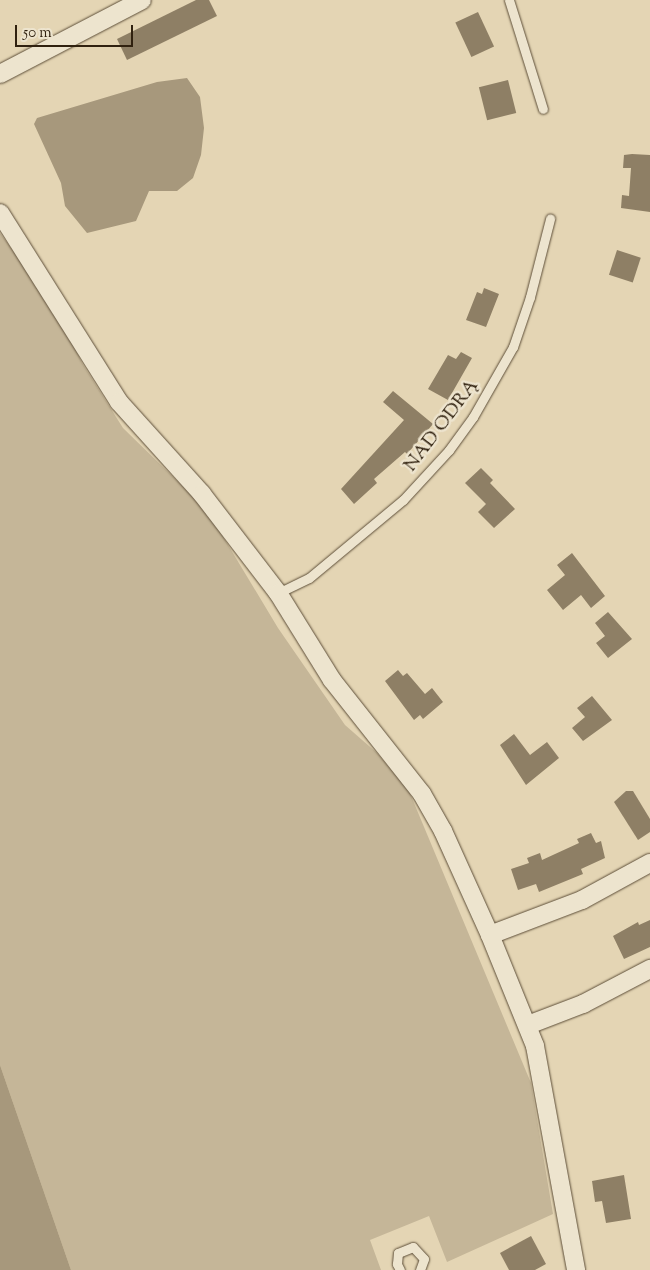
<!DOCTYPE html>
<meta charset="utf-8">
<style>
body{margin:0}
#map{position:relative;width:650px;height:1270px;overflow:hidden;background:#e4d5b4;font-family:"Sorts Mill Goudy",serif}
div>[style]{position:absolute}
.green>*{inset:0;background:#c5b698}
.water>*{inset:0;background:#a7987c}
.building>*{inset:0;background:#8e7f65;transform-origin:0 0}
.roads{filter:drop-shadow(0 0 1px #5d4e38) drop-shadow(0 0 1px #5d4e38)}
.lane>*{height:9px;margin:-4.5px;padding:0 4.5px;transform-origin:4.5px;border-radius:4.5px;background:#ede4ce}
.street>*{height:18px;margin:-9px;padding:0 9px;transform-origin:9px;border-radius:9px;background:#ede4ce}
span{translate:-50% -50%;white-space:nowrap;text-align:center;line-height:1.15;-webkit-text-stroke:5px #ede4ce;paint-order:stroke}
.street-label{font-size:19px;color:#30210f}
.scale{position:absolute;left:15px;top:25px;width:118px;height:22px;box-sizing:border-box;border:2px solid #30210f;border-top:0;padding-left:6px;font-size:15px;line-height:18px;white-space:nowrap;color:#30210f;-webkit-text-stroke:4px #ede4ce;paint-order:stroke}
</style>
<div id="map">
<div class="green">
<i style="clip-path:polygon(0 233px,58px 312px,82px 363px,123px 428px,207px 510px,278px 628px,345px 725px,377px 753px,409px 791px,531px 1083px,553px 1214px,447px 1262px,429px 1216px,370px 1240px,381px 1270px,71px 1270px,0 1065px)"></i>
</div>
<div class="water">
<i style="clip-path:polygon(187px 78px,200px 97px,204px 128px,201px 155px,193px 178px,177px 191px,149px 191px,136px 221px,87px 233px,65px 206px,61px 183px,34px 124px,37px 118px,157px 82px)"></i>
<i style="clip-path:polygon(0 1065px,71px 1270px,0 1270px)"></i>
</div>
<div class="building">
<i style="clip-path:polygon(196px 0,209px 0,217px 16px,127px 60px,117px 39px)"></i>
<i style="left:478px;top:12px;width:38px;height:25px;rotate:65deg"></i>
<i style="left:508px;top:80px;width:34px;height:30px;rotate:76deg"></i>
<i style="clip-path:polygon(632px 154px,650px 155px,650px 212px,621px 208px,622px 195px,629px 196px,631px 168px,623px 168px,624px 155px)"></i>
<i style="left:617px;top:250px;width:25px;height:26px;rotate:18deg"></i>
<i style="clip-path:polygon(484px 288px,499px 294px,486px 327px,466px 320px,477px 292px,482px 294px)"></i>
<i style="clip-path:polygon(461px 352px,472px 358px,448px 400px,428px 389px,448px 355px,456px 359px)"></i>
<i style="clip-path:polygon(393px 391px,433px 424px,407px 454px,405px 452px,374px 479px,377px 483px,354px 504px,341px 489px,404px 420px,383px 402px)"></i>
<i style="clip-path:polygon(481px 468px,493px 480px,490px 483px,515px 509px,494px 528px,478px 512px,486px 504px,465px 483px)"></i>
<i style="clip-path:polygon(572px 553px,605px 596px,591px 608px,581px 595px,563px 610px,547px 590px,565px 575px,557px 565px)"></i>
<i style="clip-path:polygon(608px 612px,632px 639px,608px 658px,596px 643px,605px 636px,595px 623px)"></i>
<i style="clip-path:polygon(398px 670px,403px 676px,407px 673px,425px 694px,432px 688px,443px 702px,423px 719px,420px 715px,414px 720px,385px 681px)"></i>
<i style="clip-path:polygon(592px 696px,612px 720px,583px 741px,572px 728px,585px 717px,577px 708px)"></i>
<i style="clip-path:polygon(514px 734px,530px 755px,547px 742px,559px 758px,526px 785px,500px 745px)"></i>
<i style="clip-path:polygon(626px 791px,633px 791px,650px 819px,650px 832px,638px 840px,614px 802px)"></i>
<i style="clip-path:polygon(591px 833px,596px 843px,601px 841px,605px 858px,581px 869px,583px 874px,539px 892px,536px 884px,518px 890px,511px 869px,529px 863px,527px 858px,540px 853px,542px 860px,579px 843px,577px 839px)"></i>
<i style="clip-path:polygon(650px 920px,650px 947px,624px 959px,613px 936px,638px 922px,639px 925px)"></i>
<i style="clip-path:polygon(624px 1175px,631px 1219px,606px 1223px,602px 1201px,595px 1202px,592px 1181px)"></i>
<i style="clip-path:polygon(531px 1236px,546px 1264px,535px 1270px,509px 1270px,500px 1253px)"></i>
</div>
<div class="roads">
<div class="lane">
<i style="left:509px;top:0;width:114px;rotate:72.7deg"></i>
<i style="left:278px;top:593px;width:34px;rotate:-26deg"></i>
<i style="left:309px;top:578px;width:122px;rotate:-39.7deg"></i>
<i style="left:403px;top:500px;width:68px;rotate:-47.4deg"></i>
<i style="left:449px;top:450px;width:41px;rotate:-54deg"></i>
<i style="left:473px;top:417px;width:81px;rotate:-60.3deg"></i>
<i style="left:513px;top:347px;width:53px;rotate:-71.2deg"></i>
<i style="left:530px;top:297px;width:81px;rotate:-75.6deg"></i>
<i style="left:400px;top:1270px;width:7px;rotate:-117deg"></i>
<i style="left:397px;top:1264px;width:11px;rotate:-85deg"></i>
<i style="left:398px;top:1253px;width:16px;rotate:-22deg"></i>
<i style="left:413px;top:1247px;width:16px;rotate:47deg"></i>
<i style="left:424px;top:1259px;width:12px;rotate:110deg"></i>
</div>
<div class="street">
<i style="left:0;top:74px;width:160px;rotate:-27.5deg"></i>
<i style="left:0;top:213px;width:223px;rotate:57.8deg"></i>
<i style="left:119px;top:402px;width:124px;rotate:47.9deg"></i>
<i style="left:202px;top:494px;width:125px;rotate:52.5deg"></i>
<i style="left:278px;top:593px;width:102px;rotate:58.2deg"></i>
<i style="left:332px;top:680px;width:145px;rotate:51.7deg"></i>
<i style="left:422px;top:794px;width:43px;rotate:60.4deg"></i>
<i style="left:443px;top:831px;width:114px;rotate:65.7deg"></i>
<i style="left:490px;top:935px;width:120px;rotate:67.9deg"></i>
<i style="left:535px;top:1046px;width:228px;rotate:79.6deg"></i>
<i style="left:490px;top:935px;width:98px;rotate:-20.8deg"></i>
<i style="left:582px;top:900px;width:77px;rotate:-28.6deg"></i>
<i style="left:528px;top:1025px;width:59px;rotate:-20.9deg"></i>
<i style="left:583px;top:1004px;width:76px;rotate:-27.6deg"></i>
</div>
</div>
<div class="street-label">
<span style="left:442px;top:426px;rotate:-53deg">NAD ODRĄ</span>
</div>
<div class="scale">50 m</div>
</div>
